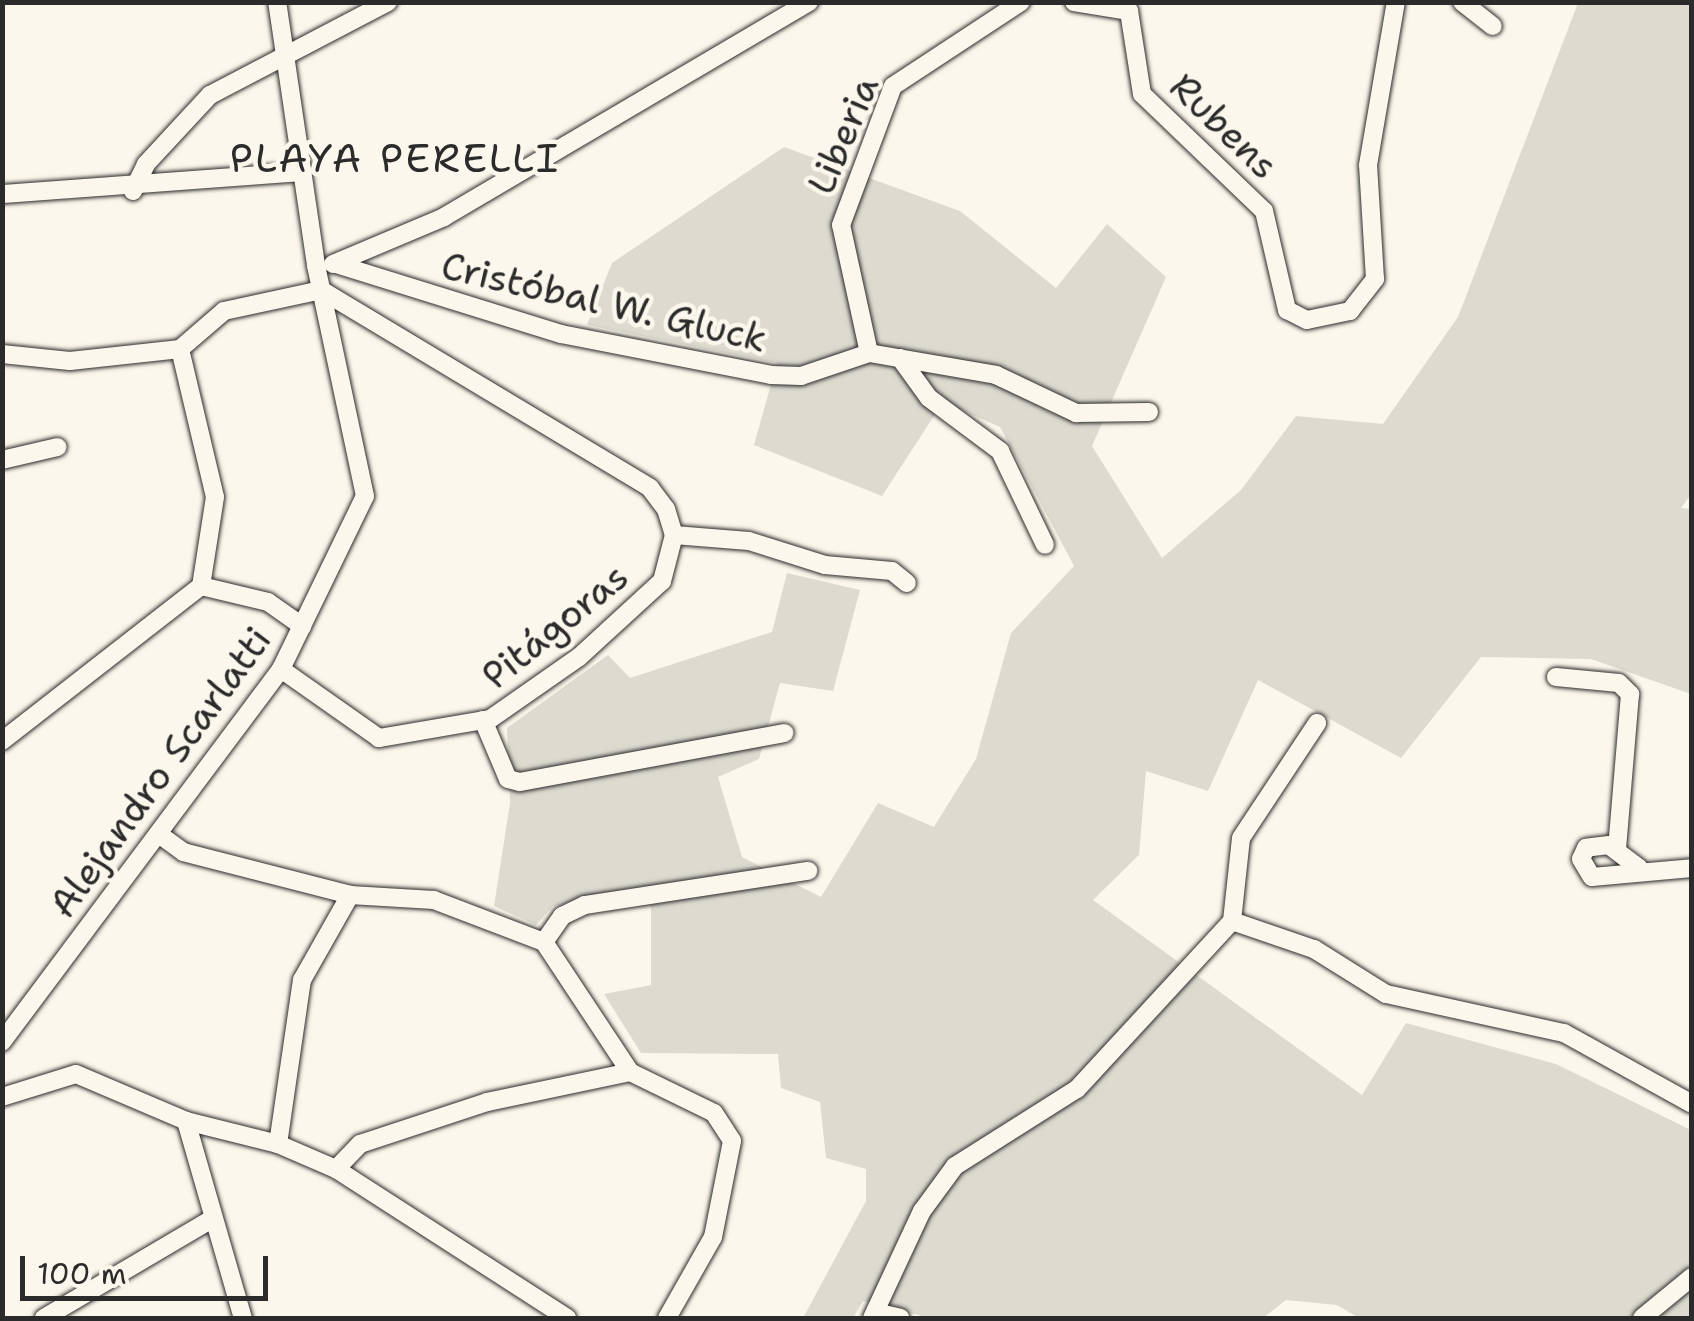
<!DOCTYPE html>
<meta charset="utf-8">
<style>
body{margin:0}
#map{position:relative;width:1694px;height:1321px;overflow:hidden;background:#fbf7ec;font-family:"Shantell Sans",sans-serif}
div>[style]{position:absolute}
.green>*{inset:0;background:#dddad0}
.roads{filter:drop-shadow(0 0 2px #2b2b2b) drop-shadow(0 0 2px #2b2b2b)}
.minor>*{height:18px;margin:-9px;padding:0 9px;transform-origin:9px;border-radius:9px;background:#fbf7ec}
span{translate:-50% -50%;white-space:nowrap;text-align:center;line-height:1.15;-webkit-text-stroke:9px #fbf7ec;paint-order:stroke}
.street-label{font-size:38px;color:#2b2b2b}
.neighbourhood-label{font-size:40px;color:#2b2b2b;letter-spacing:2.5px}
.frame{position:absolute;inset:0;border:5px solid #2b2b2b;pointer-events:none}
.scale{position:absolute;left:20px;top:1256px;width:248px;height:45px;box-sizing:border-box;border:5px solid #2b2b2b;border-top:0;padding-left:12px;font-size:30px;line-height:35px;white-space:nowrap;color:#2b2b2b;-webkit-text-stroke:8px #fbf7ec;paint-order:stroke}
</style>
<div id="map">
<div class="green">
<i style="clip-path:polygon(1578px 3px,1691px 3px,1692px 493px,1681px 508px,1691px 509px,1691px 694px,1591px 659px,1481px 657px,1401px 758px,1258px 680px,1208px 791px,1146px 771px,1139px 855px,1093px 900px,1362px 1095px,1406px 1023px,1556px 1064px,1691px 1130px,1691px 1318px,1359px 1318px,1337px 1305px,1286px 1300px,1263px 1318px,930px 1318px,863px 1301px,853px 1318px,803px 1318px,866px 1201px,866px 1169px,826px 1158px,820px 1102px,781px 1088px,778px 1054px,641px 1053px,604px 994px,651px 985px,651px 888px,553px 906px,536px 925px,494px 906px,510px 803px,507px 728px,608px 655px,630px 678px,772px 632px,787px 573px,860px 590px,833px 691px,780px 683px,759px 759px,718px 777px,742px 857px,821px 897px,878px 803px,934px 827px,976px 759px,1011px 633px,1074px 566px,1000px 427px,943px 402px,882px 496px,754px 445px,777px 363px,587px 325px,612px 263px,784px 147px,960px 211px,1056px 288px,1107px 224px,1166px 277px,1092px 446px,1162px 558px,1241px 490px,1296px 416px,1383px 424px,1458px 317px)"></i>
</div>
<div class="roads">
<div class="minor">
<i style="left:1074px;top:2px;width:56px;rotate:9.3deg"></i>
<i style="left:1129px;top:11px;width:84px;rotate:81.1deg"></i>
<i style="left:1142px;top:94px;width:169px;rotate:43.8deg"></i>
<i style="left:1264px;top:211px;width:102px;rotate:76.9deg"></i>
<i style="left:1287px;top:310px;width:22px;rotate:27deg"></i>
<i style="left:1307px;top:320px;width:44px;rotate:-11.8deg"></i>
<i style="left:1350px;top:311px;width:41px;rotate:-52deg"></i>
<i style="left:1375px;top:279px;width:114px;rotate:-93.5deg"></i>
<i style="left:1368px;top:165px;width:165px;rotate:-80.3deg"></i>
<i style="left:1462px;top:2px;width:39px;rotate:38deg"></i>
<i style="left:133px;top:191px;width:30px;rotate:-64deg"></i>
<i style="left:146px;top:164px;width:94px;rotate:-47.2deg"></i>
<i style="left:210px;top:95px;width:201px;rotate:-27.6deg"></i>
<i style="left:2px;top:194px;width:302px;rotate:-4.2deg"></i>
<i style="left:333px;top:264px;width:121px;rotate:-22.9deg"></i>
<i style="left:444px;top:217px;width:424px;rotate:-30.5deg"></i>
<i style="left:336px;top:264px;width:236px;rotate:17.3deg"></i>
<i style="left:561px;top:334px;width:214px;rotate:11deg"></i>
<i style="left:771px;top:375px;width:30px;rotate:2deg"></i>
<i style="left:801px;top:376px;width:72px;rotate:-18.7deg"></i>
<i style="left:869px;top:353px;width:129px;rotate:9.8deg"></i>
<i style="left:996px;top:375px;width:89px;rotate:25.4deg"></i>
<i style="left:1076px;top:413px;width:73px;rotate:-0.8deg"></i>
<i style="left:180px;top:349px;width:152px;rotate:76.7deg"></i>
<i style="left:215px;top:497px;width:90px;rotate:98.9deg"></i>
<i style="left:869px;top:353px;width:131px;rotate:-102.3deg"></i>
<i style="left:841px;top:225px;width:148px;rotate:-69.5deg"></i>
<i style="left:893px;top:86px;width:153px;rotate:-33.3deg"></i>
<i style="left:2px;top:354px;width:68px;rotate:5.9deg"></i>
<i style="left:70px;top:361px;width:111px;rotate:-6.2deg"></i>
<i style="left:180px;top:349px;width:58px;rotate:-40.8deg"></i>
<i style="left:224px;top:311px;width:99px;rotate:-12.2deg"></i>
<i style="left:321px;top:290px;width:384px;rotate:31deg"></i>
<i style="left:650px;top:488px;width:26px;rotate:53deg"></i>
<i style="left:666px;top:509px;width:27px;rotate:73deg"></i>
<i style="left:674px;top:535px;width:48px;rotate:104.6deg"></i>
<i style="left:662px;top:581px;width:113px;rotate:137.5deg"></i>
<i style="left:579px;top:657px;width:108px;rotate:145.1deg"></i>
<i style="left:490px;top:719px;width:113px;rotate:170.3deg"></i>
<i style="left:379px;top:738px;width:120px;rotate:-144.9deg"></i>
<i style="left:900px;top:358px;width:49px;rotate:54.1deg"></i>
<i style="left:929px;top:398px;width:89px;rotate:36.7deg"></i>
<i style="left:1000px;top:451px;width:104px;rotate:64.4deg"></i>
<i style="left:2px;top:460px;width:57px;rotate:-13.1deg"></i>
<i style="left:674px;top:535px;width:75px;rotate:4.6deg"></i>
<i style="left:749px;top:541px;width:80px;rotate:17.5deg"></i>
<i style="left:825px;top:565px;width:67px;rotate:5.1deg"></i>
<i style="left:892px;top:571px;width:19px;rotate:39deg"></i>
<i style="left:1556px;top:677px;width:63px;rotate:5.4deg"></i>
<i style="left:1619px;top:683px;width:16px;rotate:45deg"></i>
<i style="left:1630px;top:694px;width:157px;rotate:94.8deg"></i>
<i style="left:483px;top:720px;width:64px;rotate:67deg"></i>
<i style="left:508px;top:779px;width:12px;rotate:14deg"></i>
<i style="left:520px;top:782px;width:269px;rotate:-10.5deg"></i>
<i style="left:2px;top:741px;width:252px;rotate:-37.9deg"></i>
<i style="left:201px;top:586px;width:69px;rotate:13.4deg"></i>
<i style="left:268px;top:602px;width:42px;rotate:35.2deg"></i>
<i style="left:160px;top:835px;width:29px;rotate:36deg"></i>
<i style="left:183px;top:852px;width:172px;rotate:14.4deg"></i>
<i style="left:350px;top:895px;width:84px;rotate:3.4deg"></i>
<i style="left:434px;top:900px;width:118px;rotate:20.9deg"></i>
<i style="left:544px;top:942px;width:156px;rotate:56.5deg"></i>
<i style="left:630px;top:1072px;width:93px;rotate:26deg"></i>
<i style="left:714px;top:1113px;width:33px;rotate:57deg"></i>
<i style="left:732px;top:1141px;width:98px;rotate:101.2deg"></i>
<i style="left:713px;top:1237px;width:93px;rotate:119.6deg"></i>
<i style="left:1639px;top:868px;width:38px;rotate:-143deg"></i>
<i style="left:1609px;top:845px;width:23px;rotate:173deg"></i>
<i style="left:1586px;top:848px;width:12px;rotate:114deg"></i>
<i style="left:1581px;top:859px;width:21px;rotate:59deg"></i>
<i style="left:1592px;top:877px;width:100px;rotate:-5.1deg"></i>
<i style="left:1232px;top:921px;width:87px;rotate:18.9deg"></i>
<i style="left:1314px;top:949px;width:85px;rotate:32deg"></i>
<i style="left:1386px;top:994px;width:182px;rotate:12.4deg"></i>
<i style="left:1564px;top:1033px;width:146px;rotate:29deg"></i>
<i style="left:1232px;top:921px;width:83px;rotate:-83.8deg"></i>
<i style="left:1241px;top:838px;width:138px;rotate:-56.5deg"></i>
<i style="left:544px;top:942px;width:32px;rotate:-55deg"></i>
<i style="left:562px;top:916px;width:25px;rotate:-26deg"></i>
<i style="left:585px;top:905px;width:226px;rotate:-8.7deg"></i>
<i style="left:2px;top:1042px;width:466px;rotate:-53.2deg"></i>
<i style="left:281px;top:669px;width:192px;rotate:-64.1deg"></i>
<i style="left:365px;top:496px;width:236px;rotate:-102deg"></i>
<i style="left:316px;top:265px;width:266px;rotate:-98.4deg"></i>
<i style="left:2px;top:1097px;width:77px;rotate:-17.3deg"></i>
<i style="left:76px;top:1074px;width:120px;rotate:23.1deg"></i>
<i style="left:186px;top:1121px;width:95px;rotate:14deg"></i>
<i style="left:278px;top:1144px;width:63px;rotate:23.3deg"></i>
<i style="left:336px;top:1169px;width:275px;rotate:32.8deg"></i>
<i style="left:186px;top:1121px;width:205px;rotate:73.9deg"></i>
<i style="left:278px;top:1144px;width:166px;rotate:-81.7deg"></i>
<i style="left:302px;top:980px;width:98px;rotate:-60.5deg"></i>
<i style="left:336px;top:1169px;width:35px;rotate:-46deg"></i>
<i style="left:360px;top:1144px;width:134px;rotate:-18.3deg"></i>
<i style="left:487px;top:1102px;width:146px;rotate:-11.8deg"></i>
<i style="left:875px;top:1312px;width:26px;rotate:13deg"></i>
<i style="left:44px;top:1318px;width:195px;rotate:-30.5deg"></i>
<i style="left:872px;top:1318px;width:118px;rotate:-65deg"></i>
<i style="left:922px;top:1211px;width:56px;rotate:-53.7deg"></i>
<i style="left:955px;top:1166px;width:144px;rotate:-32.3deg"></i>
<i style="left:1077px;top:1089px;width:229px;rotate:-47.3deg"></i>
<i style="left:1642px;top:1318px;width:65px;rotate:-39.4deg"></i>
</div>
</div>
<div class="street-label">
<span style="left:1224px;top:126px;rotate:44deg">Rubens</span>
<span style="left:843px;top:135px;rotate:-67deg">Liberia</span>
<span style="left:604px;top:302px;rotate:13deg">Cristóbal W. Gluck</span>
<span style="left:555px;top:626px;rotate:-39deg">Pitágoras</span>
<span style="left:160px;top:772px;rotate:-54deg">Alejandro Scarlatti</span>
</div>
<div class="neighbourhood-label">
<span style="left:395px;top:158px">PLAYA PERELLI</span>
</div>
<div class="frame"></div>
<div class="scale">100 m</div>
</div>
